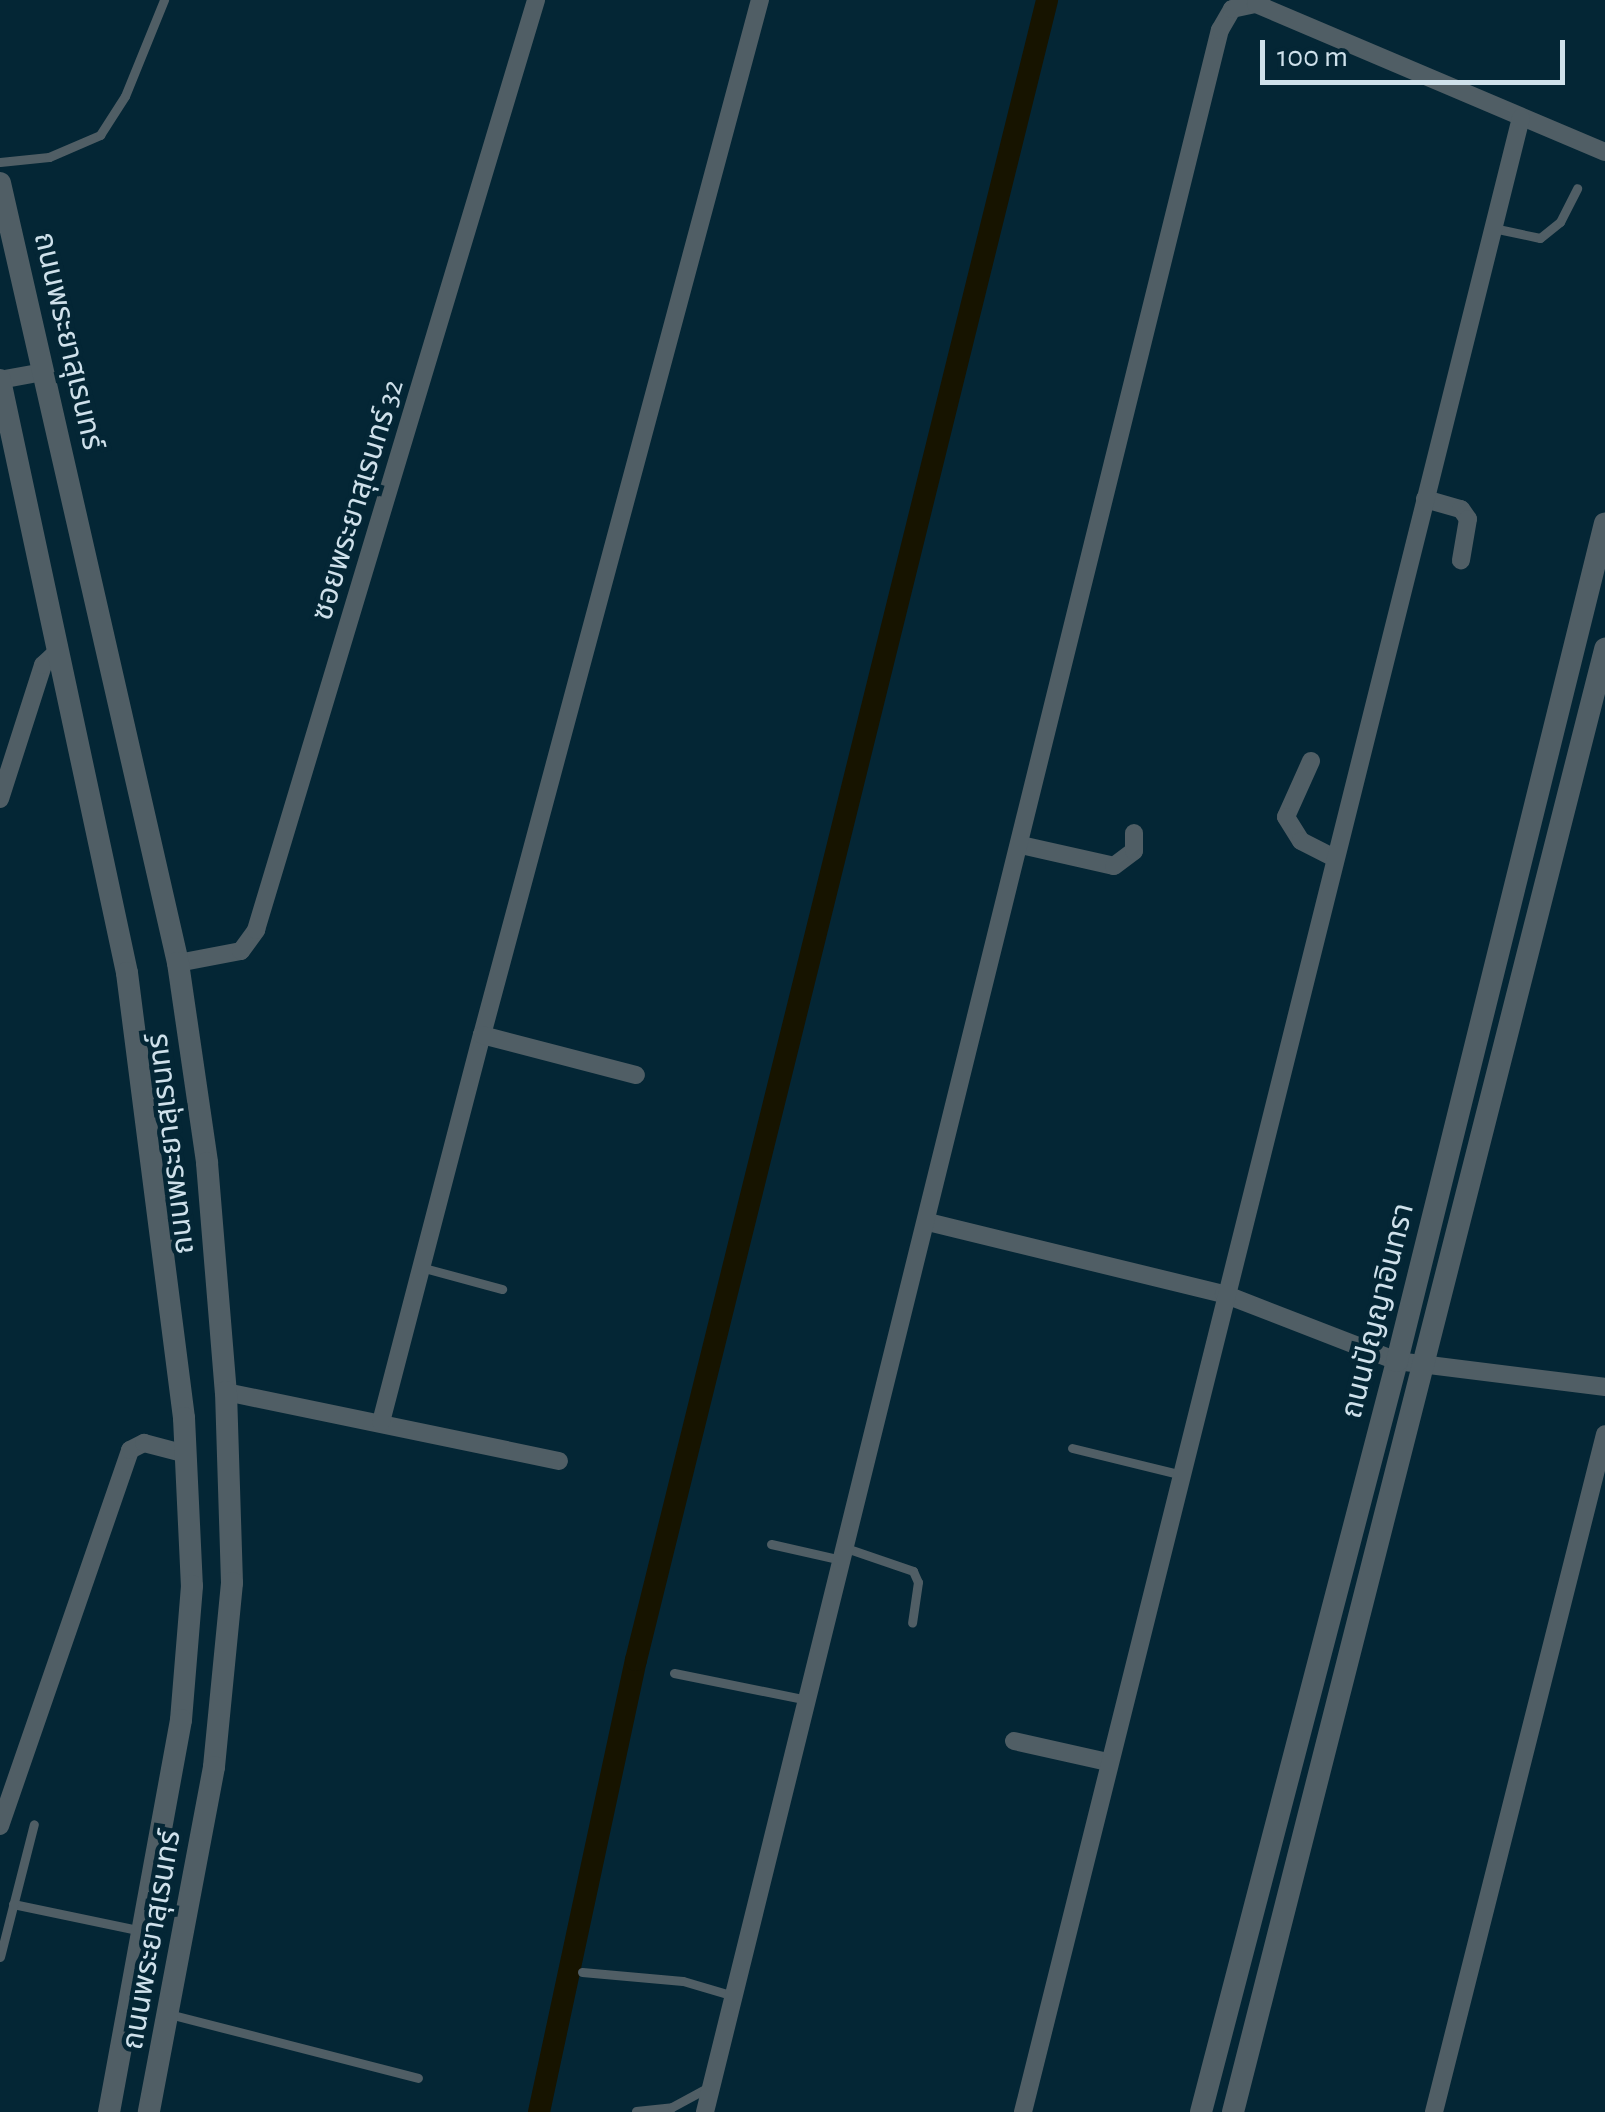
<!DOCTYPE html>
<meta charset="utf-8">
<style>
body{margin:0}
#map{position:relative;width:1605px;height:2112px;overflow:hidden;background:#042635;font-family:"Alegreya Sans","Noto Sans Thai",sans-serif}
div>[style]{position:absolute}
.canal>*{height:22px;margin:-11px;padding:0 11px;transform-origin:11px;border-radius:11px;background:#171400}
.service>*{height:9px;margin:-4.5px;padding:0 4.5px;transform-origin:4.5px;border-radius:4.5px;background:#505e65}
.minor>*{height:18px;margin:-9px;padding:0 9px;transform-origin:9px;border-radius:9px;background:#505e65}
.tertiary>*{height:22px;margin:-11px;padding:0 11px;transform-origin:11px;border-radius:11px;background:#505e65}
span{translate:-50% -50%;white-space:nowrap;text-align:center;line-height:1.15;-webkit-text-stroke:9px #042635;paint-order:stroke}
.street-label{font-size:30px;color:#cfe1eb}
.scale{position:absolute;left:1260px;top:40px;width:305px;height:45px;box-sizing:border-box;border:5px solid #cfe1eb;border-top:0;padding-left:12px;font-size:30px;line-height:35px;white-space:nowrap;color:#cfe1eb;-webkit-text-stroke:8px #042635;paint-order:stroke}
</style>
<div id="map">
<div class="canal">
<i style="left:539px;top:2112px;width:462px;rotate:-77.9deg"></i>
<i style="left:636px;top:1660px;width:1710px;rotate:-76.09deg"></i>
</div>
<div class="service">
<i style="left:0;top:162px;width:49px;rotate:-5.8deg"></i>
<i style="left:49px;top:157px;width:56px;rotate:-23.3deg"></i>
<i style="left:100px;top:135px;width:46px;rotate:-57.3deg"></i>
<i style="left:125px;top:96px;width:104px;rotate:-67.9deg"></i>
<i style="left:1493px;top:228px;width:48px;rotate:12deg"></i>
<i style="left:1540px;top:238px;width:26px;rotate:-39deg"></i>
<i style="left:1560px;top:222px;width:38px;rotate:-63deg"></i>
<i style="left:424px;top:1268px;width:81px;rotate:15.1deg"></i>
<i style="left:1072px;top:1448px;width:110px;rotate:13.7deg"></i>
<i style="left:771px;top:1544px;width:73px;rotate:12.7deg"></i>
<i style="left:846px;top:1548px;width:71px;rotate:18.9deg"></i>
<i style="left:913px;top:1571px;width:12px;rotate:66deg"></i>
<i style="left:918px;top:1582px;width:41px;rotate:98.3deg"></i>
<i style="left:674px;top:1673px;width:137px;rotate:11.4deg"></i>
<i style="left:13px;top:1904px;width:132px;rotate:11.8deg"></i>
<i style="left:0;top:1957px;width:137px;rotate:-75.7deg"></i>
<i style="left:582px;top:1972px;width:101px;rotate:5.1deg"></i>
<i style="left:683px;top:1981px;width:53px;rotate:16.4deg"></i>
<i style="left:169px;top:2014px;width:257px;rotate:14.4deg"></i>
<i style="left:636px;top:2111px;width:36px;rotate:-6deg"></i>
<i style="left:672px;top:2107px;width:42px;rotate:-28.4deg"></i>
</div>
<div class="minor">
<i style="left:0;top:380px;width:44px;rotate:-10.5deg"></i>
<i style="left:1425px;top:499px;width:37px;rotate:16deg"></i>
<i style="left:1461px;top:509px;width:12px;rotate:55deg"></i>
<i style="left:1468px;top:519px;width:42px;rotate:99.7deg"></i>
<i style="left:1311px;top:761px;width:61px;rotate:114.1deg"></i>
<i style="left:1286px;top:817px;width:28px;rotate:58deg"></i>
<i style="left:1301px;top:841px;width:37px;rotate:27deg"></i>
<i style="left:0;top:799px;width:141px;rotate:-72.2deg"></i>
<i style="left:43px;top:665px;width:19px;rotate:-43deg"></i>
<i style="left:1021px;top:845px;width:95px;rotate:12.7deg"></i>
<i style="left:1114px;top:866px;width:25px;rotate:-37deg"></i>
<i style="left:1134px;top:851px;width:18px;rotate:-90deg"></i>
<i style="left:178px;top:963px;width:64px;rotate:-10.8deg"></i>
<i style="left:241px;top:951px;width:26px;rotate:-54deg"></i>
<i style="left:256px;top:930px;width:971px;rotate:-73.24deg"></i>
<i style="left:482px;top:1035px;width:1072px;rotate:-74.97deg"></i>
<i style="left:928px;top:1222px;width:305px;rotate:13.7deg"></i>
<i style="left:1224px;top:1294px;width:186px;rotate:21.2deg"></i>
<i style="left:1397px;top:1361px;width:210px;rotate:7.1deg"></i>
<i style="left:226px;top:1392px;width:340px;rotate:11.7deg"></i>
<i style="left:381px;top:1422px;width:400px;rotate:-75.4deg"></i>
<i style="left:482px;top:1035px;width:159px;rotate:14.6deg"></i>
<i style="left:1014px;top:1741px;width:96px;rotate:12.6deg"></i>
<i style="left:0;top:1826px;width:398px;rotate:-70.9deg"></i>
<i style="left:130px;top:1450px;width:16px;rotate:-27deg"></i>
<i style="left:144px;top:1443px;width:43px;rotate:14.7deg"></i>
<i style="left:705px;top:2112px;width:2145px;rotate:-76.11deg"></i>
<i style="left:1220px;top:30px;width:24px;rotate:-60deg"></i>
<i style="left:1232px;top:9px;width:25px;rotate:-12deg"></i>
<i style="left:1256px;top:4px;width:379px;rotate:23deg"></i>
<i style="left:1023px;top:2112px;width:2055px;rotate:-75.98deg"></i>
<i style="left:1434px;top:2112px;width:699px;rotate:-75.84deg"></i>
</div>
<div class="tertiary">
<i style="left:0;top:183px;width:800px;rotate:77.14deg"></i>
<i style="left:178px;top:963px;width:202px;rotate:81.7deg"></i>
<i style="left:207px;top:1163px;width:230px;rotate:85.3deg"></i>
<i style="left:226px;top:1392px;width:191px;rotate:88.2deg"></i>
<i style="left:232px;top:1583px;width:185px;rotate:95.6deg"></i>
<i style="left:214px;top:1767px;width:351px;rotate:100.7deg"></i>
<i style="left:0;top:380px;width:606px;rotate:77.91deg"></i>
<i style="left:127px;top:973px;width:449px;rotate:82.7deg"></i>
<i style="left:184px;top:1418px;width:168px;rotate:87.3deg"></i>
<i style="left:192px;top:1586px;width:134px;rotate:94.7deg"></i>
<i style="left:181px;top:1720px;width:399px;rotate:100.4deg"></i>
<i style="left:1201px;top:2112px;width:776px;rotate:-75.37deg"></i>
<i style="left:1397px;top:1361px;width:863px;rotate:-76.06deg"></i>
<i style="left:1233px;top:2112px;width:1510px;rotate:-75.73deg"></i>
</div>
<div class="street-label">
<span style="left:68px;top:341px;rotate:77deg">ถนนพระยาสุเรนทร์</span>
<span style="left:358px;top:500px;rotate:-73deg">ซอยพระยาสุเรนทร์ 32</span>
<span style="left:171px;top:1144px;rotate:-97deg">ถนนพระยาสุเรนทร์</span>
<span style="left:1378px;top:1311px;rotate:-76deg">ถนนปัญญาอินทรา</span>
<span style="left:152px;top:1940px;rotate:-80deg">ถนนพระยาสุเรนทร์</span>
</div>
<div class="scale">100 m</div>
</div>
